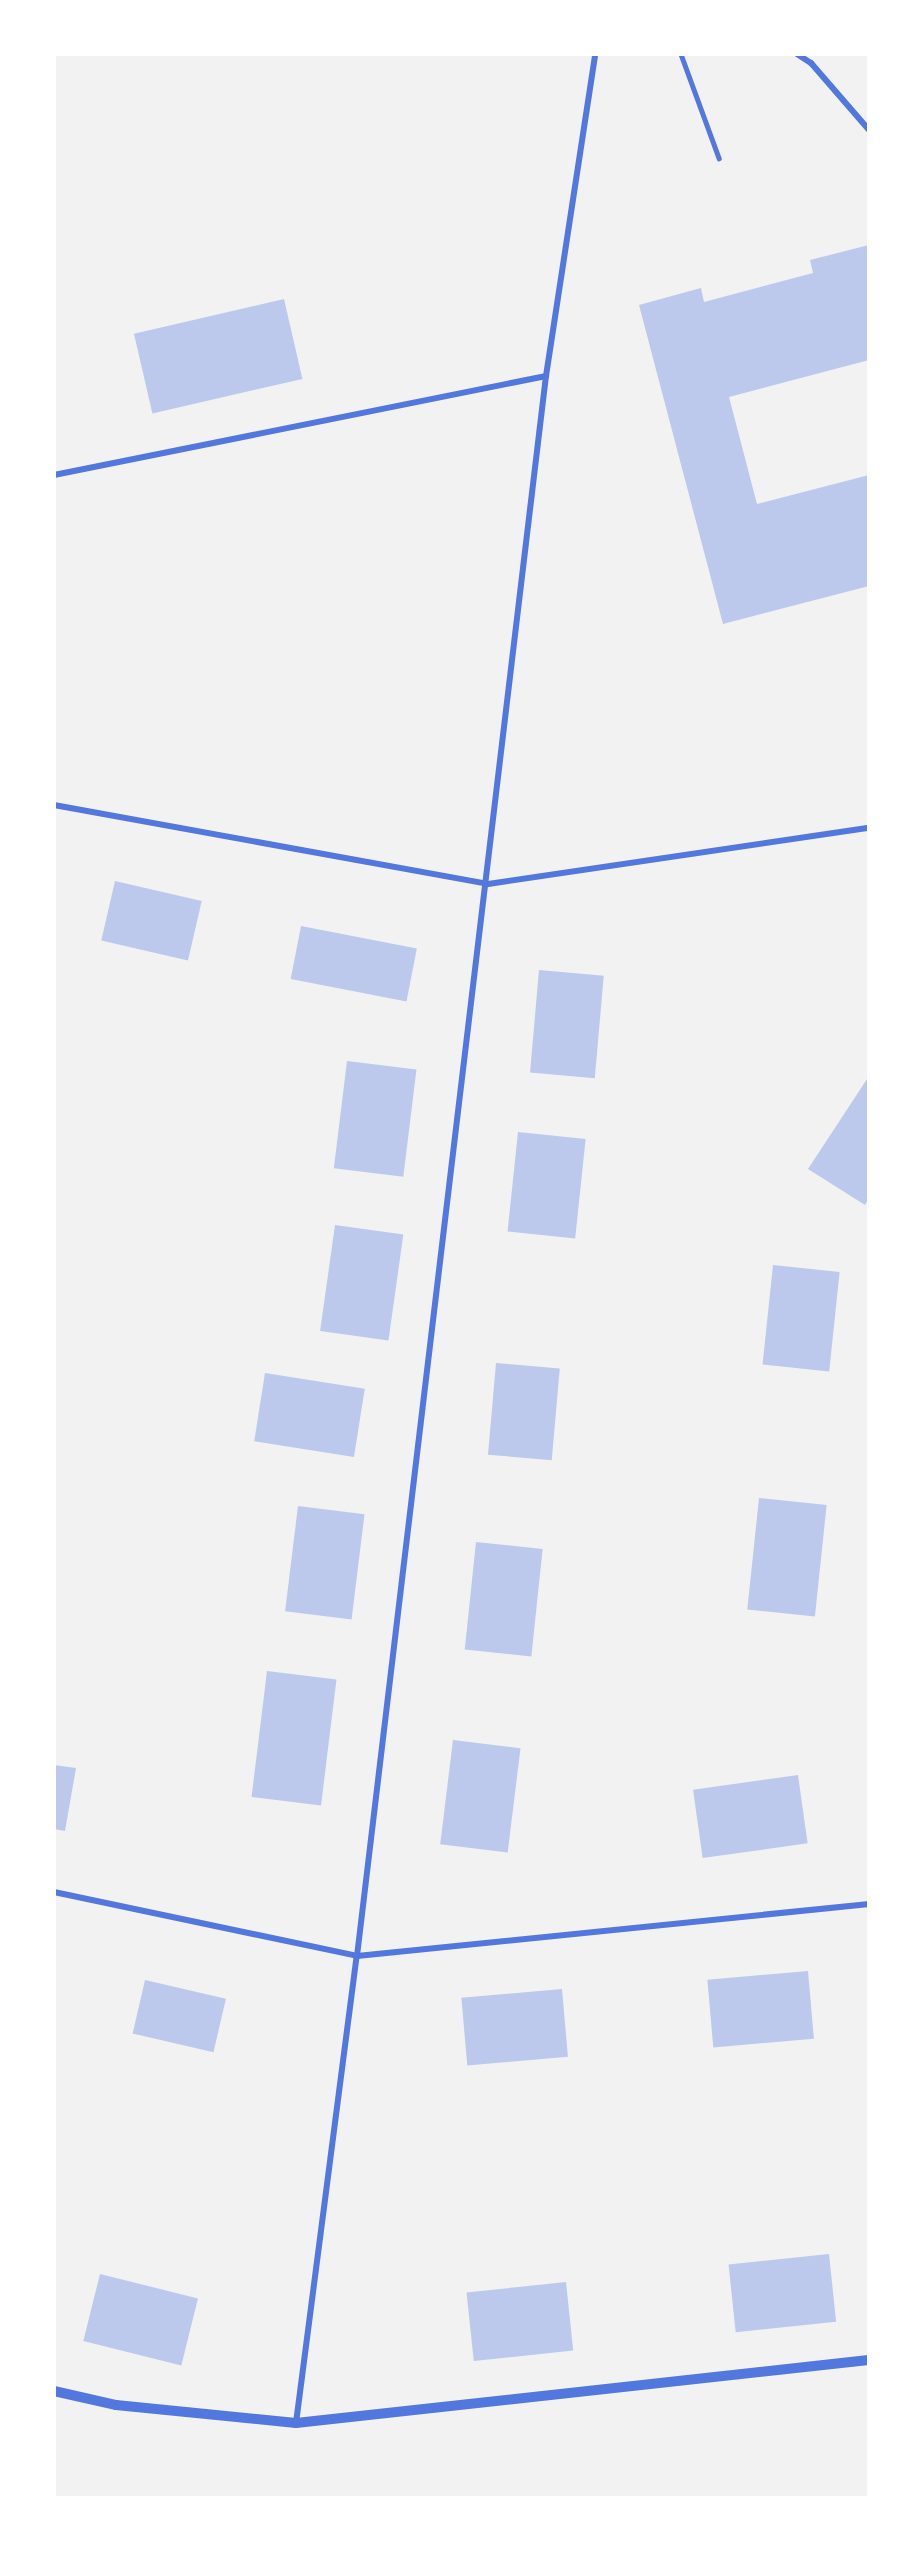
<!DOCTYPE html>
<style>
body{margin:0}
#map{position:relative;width:923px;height:2552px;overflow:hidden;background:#f2f2f2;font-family:Rubik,sans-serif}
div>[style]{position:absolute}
.building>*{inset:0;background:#bdc9ec;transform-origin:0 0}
.service>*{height:4.5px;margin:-2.25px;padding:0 2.25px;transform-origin:2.25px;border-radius:2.25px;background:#5277de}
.minor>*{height:6px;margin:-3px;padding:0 3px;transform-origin:3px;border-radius:3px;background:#5277de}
.tertiary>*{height:10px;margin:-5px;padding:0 5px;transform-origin:5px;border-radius:5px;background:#5277de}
span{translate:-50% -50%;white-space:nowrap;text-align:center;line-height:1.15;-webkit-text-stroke:6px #fff;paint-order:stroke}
.frame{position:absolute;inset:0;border:56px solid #fff;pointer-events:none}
</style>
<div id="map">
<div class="building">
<i style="clip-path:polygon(869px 245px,869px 360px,729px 397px,757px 504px,869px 475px,869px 586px,723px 624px,639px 305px,701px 288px,704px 302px,813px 273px,810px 260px)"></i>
<i style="left:284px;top:299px;width:82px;height:154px;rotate:77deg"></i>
<i style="left:115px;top:881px;width:89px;height:61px;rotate:13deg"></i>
<i style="left:301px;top:926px;width:118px;height:54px;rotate:11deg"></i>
<i style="left:539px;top:970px;width:65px;height:103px;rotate:5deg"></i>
<i style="left:347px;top:1061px;width:70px;height:108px;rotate:7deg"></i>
<i style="clip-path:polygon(869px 1076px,869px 1198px,865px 1205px,808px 1169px)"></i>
<i style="left:518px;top:1132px;width:68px;height:100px;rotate:6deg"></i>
<i style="left:335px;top:1225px;width:69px;height:107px;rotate:8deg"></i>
<i style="left:773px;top:1265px;width:67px;height:100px;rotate:6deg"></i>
<i style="left:496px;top:1363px;width:64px;height:92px;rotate:5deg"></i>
<i style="left:265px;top:1373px;width:101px;height:69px;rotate:9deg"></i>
<i style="left:759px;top:1498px;width:68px;height:112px;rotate:6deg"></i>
<i style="left:298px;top:1506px;width:67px;height:106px;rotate:7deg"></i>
<i style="left:476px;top:1542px;width:67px;height:108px;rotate:6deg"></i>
<i style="left:267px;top:1671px;width:70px;height:127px;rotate:7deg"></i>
<i style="left:453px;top:1740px;width:68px;height:105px;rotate:7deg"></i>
<i style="clip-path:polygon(54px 1765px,76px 1768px,65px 1831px,54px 1829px)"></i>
<i style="left:798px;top:1775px;width:69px;height:106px;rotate:82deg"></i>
<i style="left:808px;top:1971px;width:68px;height:101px;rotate:85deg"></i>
<i style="left:145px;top:1980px;width:83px;height:55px;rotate:13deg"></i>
<i style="left:562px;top:1989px;width:68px;height:101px;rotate:85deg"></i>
<i style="left:829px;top:2254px;width:68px;height:101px;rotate:84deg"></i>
<i style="left:100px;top:2274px;width:101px;height:69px;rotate:14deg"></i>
<i style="left:566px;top:2282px;width:69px;height:100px;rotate:84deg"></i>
</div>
<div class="service">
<i style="left:681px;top:54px;width:111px;rotate:69.9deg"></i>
</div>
<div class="minor">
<i style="left:797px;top:54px;width:17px;rotate:33deg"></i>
<i style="left:811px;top:63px;width:89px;rotate:49.1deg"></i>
<i style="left:54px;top:475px;width:502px;rotate:-11.38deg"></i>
<i style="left:54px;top:805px;width:441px;rotate:10.3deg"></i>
<i style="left:488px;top:884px;width:385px;rotate:-8.4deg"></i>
<i style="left:54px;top:1892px;width:310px;rotate:11.9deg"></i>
<i style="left:357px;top:1956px;width:515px;rotate:-5.8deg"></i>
<i style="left:296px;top:2423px;width:471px;rotate:-82.6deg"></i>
<i style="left:357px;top:1956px;width:1591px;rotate:-83.18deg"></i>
<i style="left:546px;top:376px;width:326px;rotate:-81.3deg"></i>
</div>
<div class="tertiary">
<i style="left:54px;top:2391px;width:64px;rotate:12.7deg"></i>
<i style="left:116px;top:2405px;width:181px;rotate:5.7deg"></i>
<i style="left:296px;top:2423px;width:576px;rotate:-6.27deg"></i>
</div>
<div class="frame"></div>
</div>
